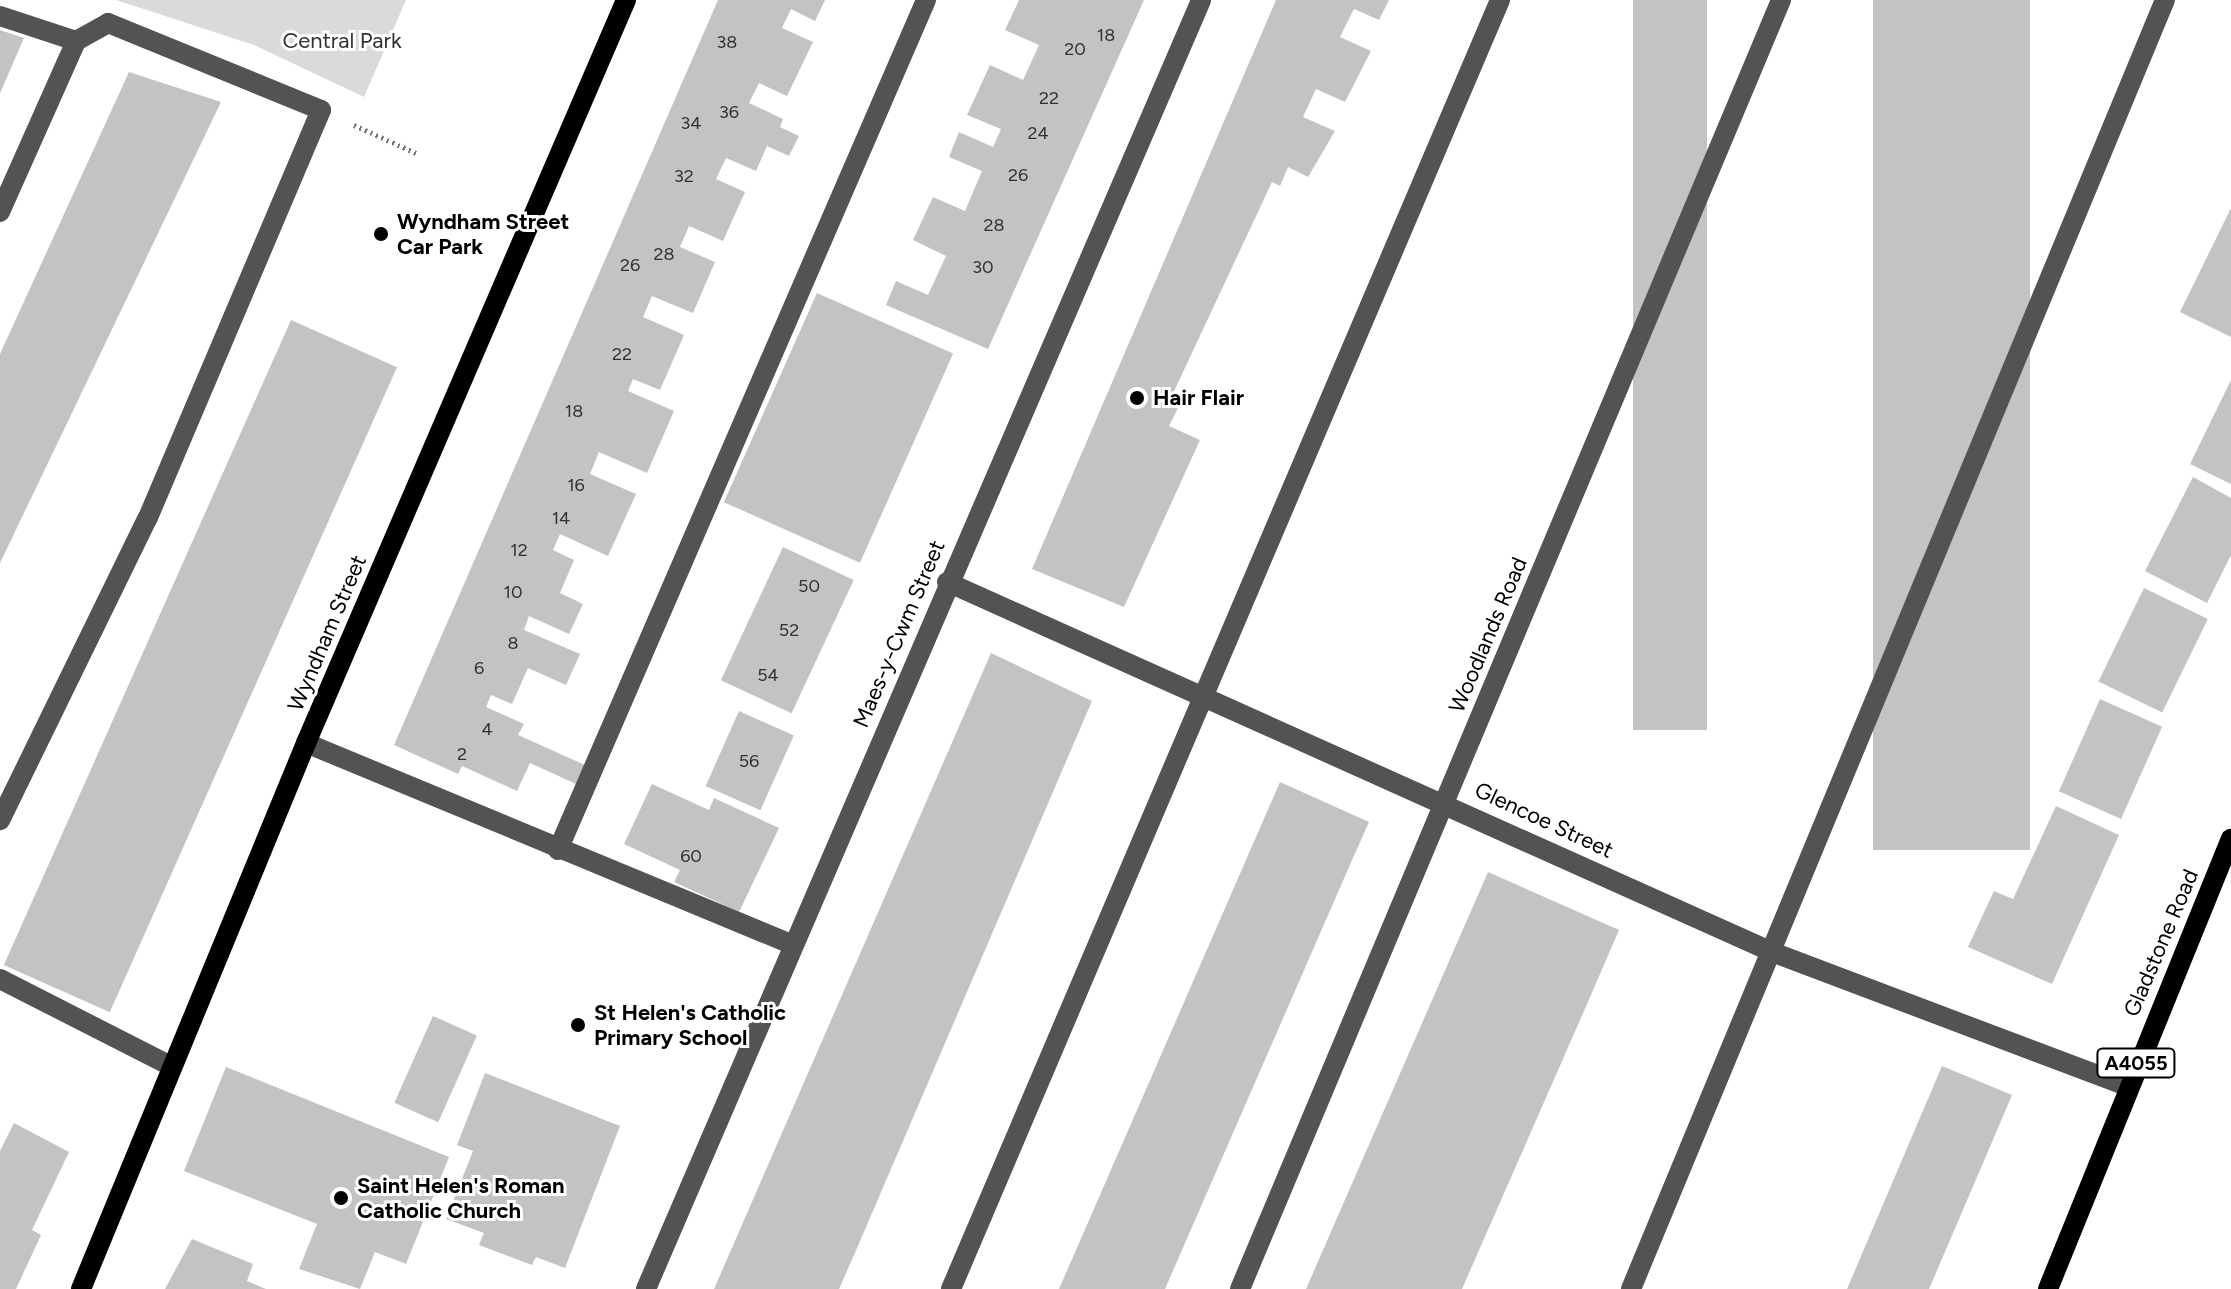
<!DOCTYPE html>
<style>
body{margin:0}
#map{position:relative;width:2231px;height:1289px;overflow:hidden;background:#fff;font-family:Figtree,sans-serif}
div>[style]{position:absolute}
.green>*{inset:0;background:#dadada}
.building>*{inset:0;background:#c3c3c3;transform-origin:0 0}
.path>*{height:5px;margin-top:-2.5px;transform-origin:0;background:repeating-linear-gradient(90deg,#757575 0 2px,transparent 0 6px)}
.minor>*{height:20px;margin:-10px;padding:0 10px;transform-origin:10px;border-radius:10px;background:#535353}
.major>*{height:20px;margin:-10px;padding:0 10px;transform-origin:10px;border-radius:10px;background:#000}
.dots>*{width:22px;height:22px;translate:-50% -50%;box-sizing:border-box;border:4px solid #fff;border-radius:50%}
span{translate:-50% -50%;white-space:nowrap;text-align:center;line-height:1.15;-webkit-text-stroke:6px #fff;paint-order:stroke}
.number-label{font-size:18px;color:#313131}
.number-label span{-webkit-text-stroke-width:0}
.shield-label span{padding:2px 6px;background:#fff;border:2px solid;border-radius:6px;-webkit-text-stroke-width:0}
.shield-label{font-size:20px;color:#000;font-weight:700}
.park-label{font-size:22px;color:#313131}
.poi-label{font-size:22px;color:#000;font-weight:700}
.left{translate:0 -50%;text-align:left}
.street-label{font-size:22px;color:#000}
</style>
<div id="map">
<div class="green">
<i style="clip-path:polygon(116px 0,406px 0,364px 97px,254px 45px)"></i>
</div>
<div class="building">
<i style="clip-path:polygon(718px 0,825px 0,815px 21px,791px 9px,782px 28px,813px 42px,787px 96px,759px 83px,749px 103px,783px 119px,780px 127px,799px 136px,789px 156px,767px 146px,756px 171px,726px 158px,716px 179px,745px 192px,723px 241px,689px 226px,680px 247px,715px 262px,693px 313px,652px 296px,643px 317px,684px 335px,660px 390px,633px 379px,628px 391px,674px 411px,647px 473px,599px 452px,590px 474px,636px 494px,608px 556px,560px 534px,553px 550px,574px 560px,560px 593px,583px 604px,569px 634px,529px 616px,524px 630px,580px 654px,566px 685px,528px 668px,512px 704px,491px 695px,486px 707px,524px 724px,518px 735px,585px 765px,576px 784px,530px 763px,517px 791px,462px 766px,458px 774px,394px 745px)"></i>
<i style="clip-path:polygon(1019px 0,1144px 0,988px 349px,886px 305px,896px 281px,928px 295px,946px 256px,913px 240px,933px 197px,965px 211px,982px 171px,949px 157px,959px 132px,993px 147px,1001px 129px,967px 115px,990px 65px,1023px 80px,1039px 45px,1005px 30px)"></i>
<i style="clip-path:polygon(1276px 0,1389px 0,1379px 20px,1354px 9px,1340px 37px,1371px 51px,1345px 102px,1316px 89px,1303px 117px,1335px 131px,1308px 177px,1288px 167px,1280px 186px,1272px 182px,1169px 402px,1179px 406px,1169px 426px,1200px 440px,1124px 607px,1032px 569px)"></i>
<i style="left:1633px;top:0;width:74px;height:730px"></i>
<i style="left:1873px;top:0;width:157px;height:850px"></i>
<i style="clip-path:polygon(0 30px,24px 38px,0 93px)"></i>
<i style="clip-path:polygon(129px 72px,221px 102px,0 563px,0 354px)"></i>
<i style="clip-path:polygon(2231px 208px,2231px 337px,2180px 312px)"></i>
<i style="left:817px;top:293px;width:149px;height:229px;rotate:24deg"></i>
<i style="left:291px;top:320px;width:116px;height:706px;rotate:24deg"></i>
<i style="clip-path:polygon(2231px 380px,2231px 484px,2190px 464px)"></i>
<i style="clip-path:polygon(2193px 477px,2231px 498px,2231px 555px,2207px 603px,2145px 571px)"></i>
<i style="left:783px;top:547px;width:78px;height:147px;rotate:25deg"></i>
<i style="left:2144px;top:588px;width:71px;height:104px;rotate:26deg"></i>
<i style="clip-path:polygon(991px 653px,1092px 701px,854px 1255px,839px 1289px,714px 1289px)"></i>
<i style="left:2100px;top:699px;width:68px;height:101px;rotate:24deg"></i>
<i style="left:739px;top:711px;width:60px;height:82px;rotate:24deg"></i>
<i style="clip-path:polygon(1280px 782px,1369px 822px,1349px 867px,1165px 1289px,1059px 1289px)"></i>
<i style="clip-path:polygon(652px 784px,709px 810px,714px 798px,779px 828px,739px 912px,674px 882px,680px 870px,624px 844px)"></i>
<i style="clip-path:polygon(2056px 806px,2119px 835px,2052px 984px,1968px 947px,1994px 891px,2013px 899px)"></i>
<i style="clip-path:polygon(1488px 872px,1619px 930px,1584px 1011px,1462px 1289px,1306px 1289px)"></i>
<i style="left:433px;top:1016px;width:48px;height:95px;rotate:24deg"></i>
<i style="clip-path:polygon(1942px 1066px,2012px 1095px,1992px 1142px,1929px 1289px,1847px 1289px)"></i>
<i style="clip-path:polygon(226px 1067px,449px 1157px,406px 1264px,375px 1252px,360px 1289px,299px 1269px,317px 1224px,184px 1171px)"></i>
<i style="clip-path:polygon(485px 1073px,620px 1126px,565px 1268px,536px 1257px,532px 1265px,479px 1245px,484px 1233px,446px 1219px,473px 1151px,457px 1145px)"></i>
<i style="clip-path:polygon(14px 1123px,69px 1152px,32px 1230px,41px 1235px,16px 1289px,0 1289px,0 1151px)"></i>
<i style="clip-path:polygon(192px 1239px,253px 1264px,247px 1281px,266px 1289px,165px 1289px)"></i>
</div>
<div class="path">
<i style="left:354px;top:125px;width:68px;rotate:24.3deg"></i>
</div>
<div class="minor">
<i style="left:0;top:16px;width:80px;rotate:18.2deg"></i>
<i style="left:0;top:212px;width:187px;rotate:-66deg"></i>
<i style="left:76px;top:41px;width:37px;rotate:-29deg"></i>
<i style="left:108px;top:23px;width:230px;rotate:22.2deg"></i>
<i style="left:321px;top:110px;width:444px;rotate:113deg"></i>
<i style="left:147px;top:519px;width:335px;rotate:116deg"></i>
<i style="left:947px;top:582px;width:904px;rotate:24.16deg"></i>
<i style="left:1772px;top:952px;width:379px;rotate:20.7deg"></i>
<i style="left:306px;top:743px;width:525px;rotate:22.51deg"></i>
<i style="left:558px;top:850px;width:926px;rotate:-66.59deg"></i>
<i style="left:0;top:979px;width:192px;rotate:27deg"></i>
<i style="left:646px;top:1289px;width:1403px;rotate:-66.7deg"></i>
<i style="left:951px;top:1289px;width:1401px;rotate:-66.93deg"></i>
<i style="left:1240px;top:1289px;width:1398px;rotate:-67.23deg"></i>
<i style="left:1631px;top:1289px;width:1395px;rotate:-67.5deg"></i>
</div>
<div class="major">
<i style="left:81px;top:1289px;width:591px;rotate:-67.6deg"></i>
<i style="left:306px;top:743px;width:809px;rotate:-66.7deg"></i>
<i style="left:2048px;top:1289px;width:486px;rotate:-67.9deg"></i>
</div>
<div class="dots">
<i style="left:381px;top:234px;background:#000"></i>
<i style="left:1137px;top:398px;background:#000"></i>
<i style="left:578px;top:1025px;background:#000"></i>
<i style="left:341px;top:1198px;background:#000"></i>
</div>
<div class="number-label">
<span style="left:1106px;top:35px">18</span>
<span style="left:727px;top:42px">38</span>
<span style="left:1075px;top:49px">20</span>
<span style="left:1049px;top:98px">22</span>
<span style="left:729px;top:112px">36</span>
<span style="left:691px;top:123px">34</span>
<span style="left:1038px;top:133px">24</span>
<span style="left:1018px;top:175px">26</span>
<span style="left:684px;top:176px">32</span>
<span style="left:994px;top:225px">28</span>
<span style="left:664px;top:254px">28</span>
<span style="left:630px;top:265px">26</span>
<span style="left:983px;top:267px">30</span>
<span style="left:622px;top:354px">22</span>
<span style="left:574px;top:411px">18</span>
<span style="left:576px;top:485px">16</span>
<span style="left:561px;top:518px">14</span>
<span style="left:519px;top:550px">12</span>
<span style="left:809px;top:586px">50</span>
<span style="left:513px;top:592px">10</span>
<span style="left:789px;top:630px">52</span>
<span style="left:513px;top:643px">8</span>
<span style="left:479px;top:668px">6</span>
<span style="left:768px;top:675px">54</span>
<span style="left:487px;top:729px">4</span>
<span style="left:462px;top:754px">2</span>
<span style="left:749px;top:761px">56</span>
<span style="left:691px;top:856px">60</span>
</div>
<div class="shield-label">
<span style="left:2136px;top:1063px">A4055</span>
</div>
<div class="park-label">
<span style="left:342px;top:41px">Central Park</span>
</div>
<div class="poi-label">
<span class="left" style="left:397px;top:234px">Wyndham Street<br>Car Park</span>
<span class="left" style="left:1153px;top:398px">Hair Flair</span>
<span class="left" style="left:594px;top:1025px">St Helen's Catholic<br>Primary School</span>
<span class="left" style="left:357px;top:1198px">Saint Helen's Roman<br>Catholic Church</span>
</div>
<div class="street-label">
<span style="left:327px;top:633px;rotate:-67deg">Wyndham Street</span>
<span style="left:899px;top:634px;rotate:-67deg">Maes-y-Cwm Street</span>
<span style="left:1488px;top:635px;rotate:-67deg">Woodlands Road</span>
<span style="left:1544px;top:820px;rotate:25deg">Glencoe Street</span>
<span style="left:2161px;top:943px;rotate:-67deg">Gladstone Road</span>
</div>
</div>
